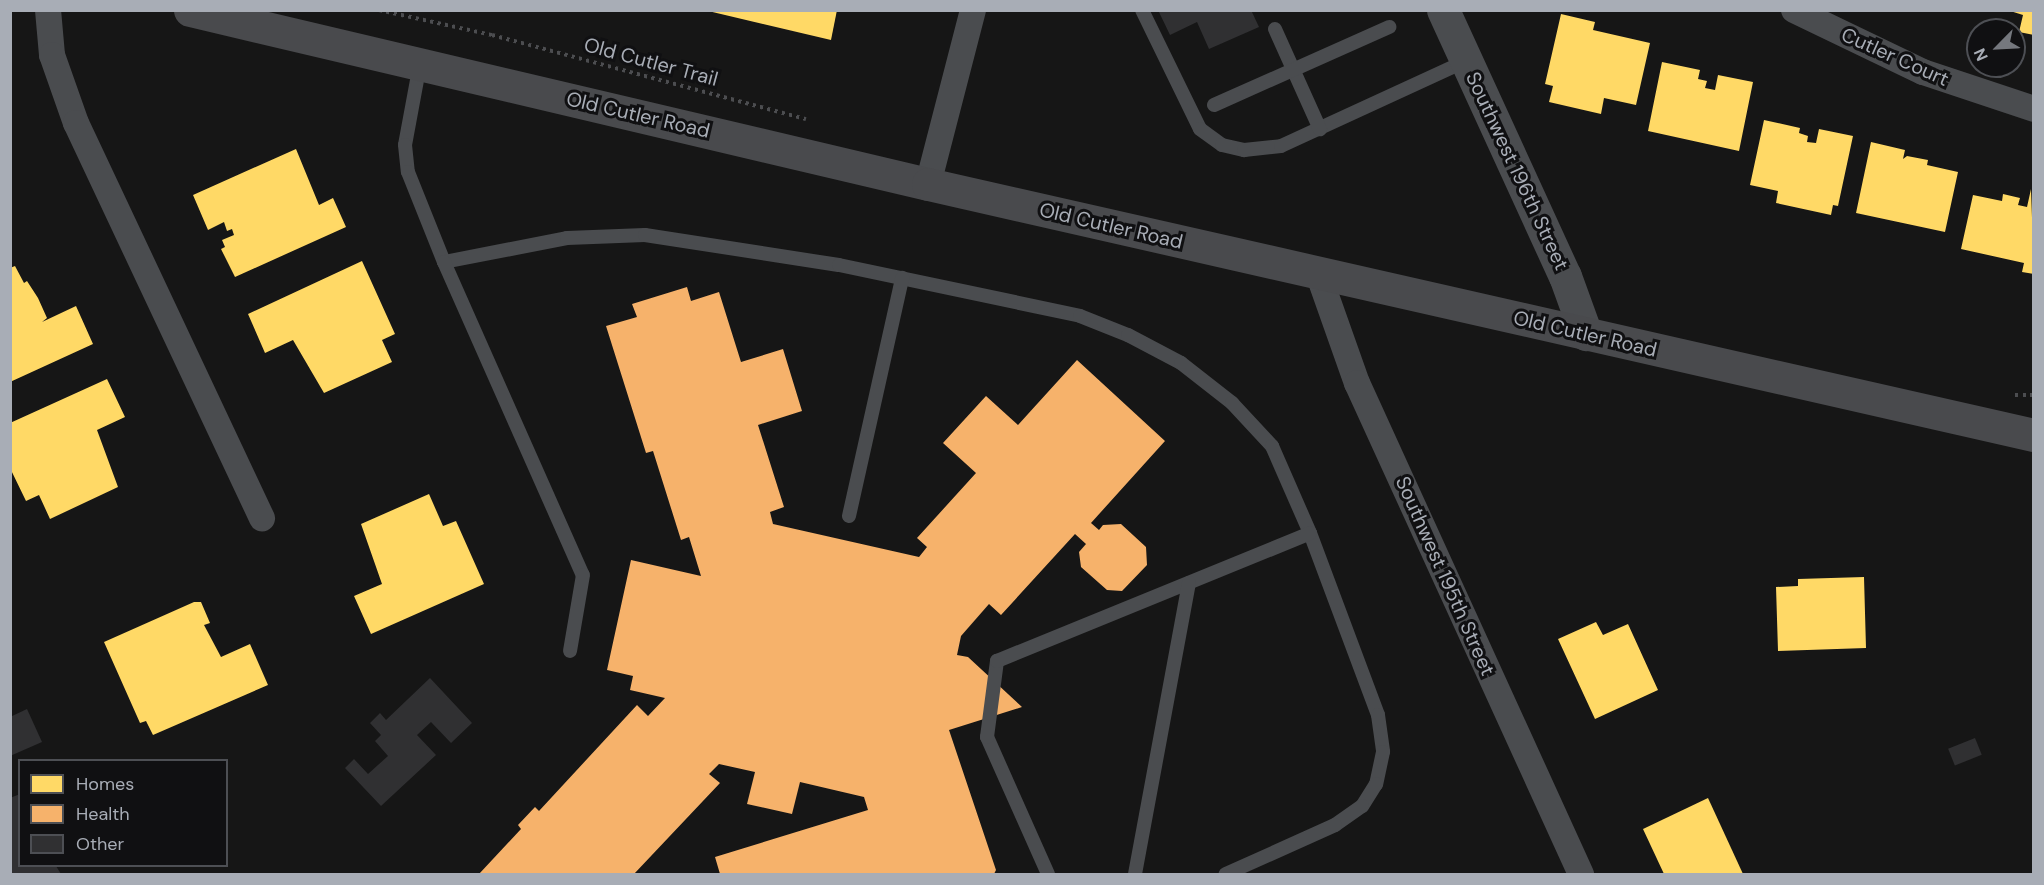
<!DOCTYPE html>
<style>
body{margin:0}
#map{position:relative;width:2044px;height:885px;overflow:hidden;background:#161616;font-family:"DM Sans",sans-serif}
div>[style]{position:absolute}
.homes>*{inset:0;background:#ffd966}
.health>*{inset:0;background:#f6b26b}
.building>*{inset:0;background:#303032;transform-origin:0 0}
.path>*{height:4px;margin-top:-2px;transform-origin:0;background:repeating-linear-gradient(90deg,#4c4d50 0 3px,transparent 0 7.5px)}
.service>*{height:14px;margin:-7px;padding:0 7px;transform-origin:7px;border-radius:7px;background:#4a4c4f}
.minor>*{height:26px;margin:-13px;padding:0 13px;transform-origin:13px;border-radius:13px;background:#4a4c4f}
.tertiary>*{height:33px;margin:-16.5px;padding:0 16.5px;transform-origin:16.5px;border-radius:16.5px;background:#4a4c4f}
.secondary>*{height:33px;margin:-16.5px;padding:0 16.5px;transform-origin:16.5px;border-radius:16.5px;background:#494a4d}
span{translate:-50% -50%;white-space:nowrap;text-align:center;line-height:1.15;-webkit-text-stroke:6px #101012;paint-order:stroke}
.street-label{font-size:20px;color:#a8adb6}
.frame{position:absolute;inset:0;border:12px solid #a8adb6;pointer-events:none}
.legend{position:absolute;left:18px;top:759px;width:210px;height:108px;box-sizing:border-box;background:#101012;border:2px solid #4d4f54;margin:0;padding:8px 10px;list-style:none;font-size:18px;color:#a8adb6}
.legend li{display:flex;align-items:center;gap:12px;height:30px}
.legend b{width:30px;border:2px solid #4d4f54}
.north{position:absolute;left:1966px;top:18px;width:60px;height:60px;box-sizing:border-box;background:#101012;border:2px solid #4d4f54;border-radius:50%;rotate:246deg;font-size:16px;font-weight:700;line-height:24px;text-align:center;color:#a8adb6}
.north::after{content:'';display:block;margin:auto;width:21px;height:27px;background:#75787e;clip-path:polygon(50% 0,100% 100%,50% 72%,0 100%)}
</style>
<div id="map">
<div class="homes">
<i style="clip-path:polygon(704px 10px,837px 10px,831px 40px)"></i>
<i style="clip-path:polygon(2007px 10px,2034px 10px,2034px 35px,2019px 32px,2023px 15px)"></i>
<i style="clip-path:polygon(1561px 14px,1595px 22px,1593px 30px,1650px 43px,1636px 105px,1604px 98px,1601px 114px,1549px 102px,1553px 86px,1545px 84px)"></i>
<i style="clip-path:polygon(1662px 62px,1700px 70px,1698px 79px,1707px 81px,1705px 88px,1715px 90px,1718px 75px,1753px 82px,1739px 151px,1648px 131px)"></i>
<i style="clip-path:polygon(1764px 120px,1800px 128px,1799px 133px,1808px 136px,1807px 142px,1816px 143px,1819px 129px,1853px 136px,1838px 206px,1833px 205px,1831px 215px,1776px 203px,1778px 191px,1750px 185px)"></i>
<i style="clip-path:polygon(1871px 142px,1905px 150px,1903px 159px,1907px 156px,1928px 160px,1927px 165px,1958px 172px,1945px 232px,1856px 213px)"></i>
<i style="clip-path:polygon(296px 149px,319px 205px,333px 198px,346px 227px,235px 277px,221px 249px,225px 247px,222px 240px,234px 235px,232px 229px,227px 231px,224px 222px,208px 230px,193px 195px)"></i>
<i style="clip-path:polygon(2031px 189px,2034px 274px,2022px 272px,2024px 263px,1961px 249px,1973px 195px,2002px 201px,2003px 194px,2020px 198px,2018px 205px,2027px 207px)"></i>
<i style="clip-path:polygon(362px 261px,395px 334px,382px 340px,392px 362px,324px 393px,293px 340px,265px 353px,248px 314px)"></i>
<i style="clip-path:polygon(15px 266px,24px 283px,27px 281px,38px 298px,47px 318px,42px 322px,76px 306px,93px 344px,10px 382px,10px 268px)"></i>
<i style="clip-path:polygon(107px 379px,125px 417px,97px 430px,118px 487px,50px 519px,39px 495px,26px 501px,10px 468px,10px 423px)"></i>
<i style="clip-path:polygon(429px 494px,443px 526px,456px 521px,484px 584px,371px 634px,354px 596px,382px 584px,361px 524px)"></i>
<i style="clip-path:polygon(1864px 577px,1866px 648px,1778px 651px,1776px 587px,1798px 586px,1798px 579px)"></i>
<i style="clip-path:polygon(194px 602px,201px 602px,210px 623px,204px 625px,221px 657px,250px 644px,268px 685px,153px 735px,146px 721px,140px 723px,104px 642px)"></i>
<i style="clip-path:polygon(1596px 622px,1603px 635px,1628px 624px,1658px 690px,1595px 719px,1558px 639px)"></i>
<i style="clip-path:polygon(1708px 798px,1743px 874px,1664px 874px,1643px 829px)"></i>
</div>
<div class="health">
<i style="clip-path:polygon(687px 287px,691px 301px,719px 292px,741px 362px,783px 349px,802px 411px,758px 425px,784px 507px,770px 512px,773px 524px,919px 557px,927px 547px,917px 538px,976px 473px,943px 443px,986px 396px,1018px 425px,1077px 360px,1165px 441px,1091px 523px,1099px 530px,1103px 525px,1121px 524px,1146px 547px,1147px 565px,1122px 591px,1107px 590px,1081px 567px,1079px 552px,1086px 544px,1075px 534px,1001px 615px,989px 604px,961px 636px,957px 655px,968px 657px,1022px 707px,949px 730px,996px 870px,994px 874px,720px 874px,715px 857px,868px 810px,864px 797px,800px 782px,792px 814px,747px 804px,755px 772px,719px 764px,709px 774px,720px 783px,634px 874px,479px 874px,521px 829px,518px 825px,535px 807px,539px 811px,637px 705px,648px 716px,665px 698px,630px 690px,633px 676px,607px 670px,631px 560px,701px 576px,689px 537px,681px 540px,653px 451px,646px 453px,606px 326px,637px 317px,632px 304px)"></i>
</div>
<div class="building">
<i style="clip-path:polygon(1158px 10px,1251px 10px,1259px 27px,1209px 49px,1197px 22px,1170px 35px)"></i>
<i style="clip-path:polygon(430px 678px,472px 723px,451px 743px,431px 722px,417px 735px,436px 755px,381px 806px,345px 768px,354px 759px,368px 774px,388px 756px,375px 741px,381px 735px,370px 723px,380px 713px,386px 720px)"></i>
<i style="clip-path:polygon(27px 709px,42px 742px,10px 756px,10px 717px)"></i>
<i style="left:1975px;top:738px;width:18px;height:29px;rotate:68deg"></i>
<i style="clip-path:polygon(20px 794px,20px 866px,56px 866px,61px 874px,10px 874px,10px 798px)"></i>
</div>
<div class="path">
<i style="left:379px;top:10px;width:116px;rotate:12.5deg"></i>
<i style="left:492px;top:35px;width:325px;rotate:15deg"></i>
<i style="left:2015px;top:395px;width:19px"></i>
</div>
<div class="service">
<i style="left:1142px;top:10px;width:132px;rotate:64deg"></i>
<i style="left:1200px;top:129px;width:27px;rotate:36deg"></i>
<i style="left:1222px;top:145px;width:23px;rotate:13deg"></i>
<i style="left:1244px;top:150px;width:37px;rotate:-6deg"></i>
<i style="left:1281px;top:146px;width:204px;rotate:-24.7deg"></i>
<i style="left:1275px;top:29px;width:110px;rotate:65.8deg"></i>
<i style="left:420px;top:64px;width:82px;rotate:100.5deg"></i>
<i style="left:405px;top:145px;width:27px;rotate:84deg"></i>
<i style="left:408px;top:172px;width:97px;rotate:68.2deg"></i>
<i style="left:444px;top:262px;width:125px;rotate:-11deg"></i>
<i style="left:567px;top:238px;width:78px;rotate:-2.2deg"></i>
<i style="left:645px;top:235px;width:196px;rotate:8.8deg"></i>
<i style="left:839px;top:265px;width:246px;rotate:11.9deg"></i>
<i style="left:1080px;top:316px;width:52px;rotate:21.6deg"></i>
<i style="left:1128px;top:335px;width:60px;rotate:27.8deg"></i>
<i style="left:1181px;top:363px;width:65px;rotate:38.1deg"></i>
<i style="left:1232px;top:403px;width:59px;rotate:47.1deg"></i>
<i style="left:1272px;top:446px;width:95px;rotate:66.4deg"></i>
<i style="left:1310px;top:533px;width:194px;rotate:69.5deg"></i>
<i style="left:1378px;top:715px;width:37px;rotate:82deg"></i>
<i style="left:1383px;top:752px;width:33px;rotate:102deg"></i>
<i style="left:1376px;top:784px;width:26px;rotate:122deg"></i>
<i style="left:1362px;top:806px;width:33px;rotate:145deg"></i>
<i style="left:1335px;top:825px;width:120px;rotate:155.8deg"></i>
<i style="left:1214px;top:105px;width:192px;rotate:-24deg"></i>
<i style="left:444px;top:262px;width:342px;rotate:66.1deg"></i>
<i style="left:583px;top:575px;width:77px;rotate:99.7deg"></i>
<i style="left:849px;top:516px;width:244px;rotate:-77.4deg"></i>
<i style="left:1048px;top:874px;width:150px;rotate:-114deg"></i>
<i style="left:987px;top:737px;width:77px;rotate:-82.5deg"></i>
<i style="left:997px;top:661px;width:338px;rotate:-22.2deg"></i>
<i style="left:1135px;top:874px;width:296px;rotate:-79.5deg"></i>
</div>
<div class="minor">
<i style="left:48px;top:10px;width:45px;rotate:84.9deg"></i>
<i style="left:52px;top:55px;width:72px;rotate:70.6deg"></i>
<i style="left:76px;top:123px;width:437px;rotate:64.8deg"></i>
<i style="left:1794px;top:10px;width:143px;rotate:25.7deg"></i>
<i style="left:1923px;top:72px;width:117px;rotate:18.4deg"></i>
<i style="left:928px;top:184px;width:180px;rotate:-75.5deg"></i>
<i style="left:1318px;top:273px;width:117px;rotate:70.5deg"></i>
<i style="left:1357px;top:383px;width:540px;rotate:65.48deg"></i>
</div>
<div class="tertiary">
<i style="left:1443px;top:10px;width:293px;rotate:65.4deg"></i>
<i style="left:1565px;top:276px;width:62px;rotate:70.1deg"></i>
</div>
<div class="secondary">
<i style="left:190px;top:10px;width:758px;rotate:13.27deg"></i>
<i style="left:928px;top:184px;width:1134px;rotate:12.79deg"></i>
</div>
<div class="street-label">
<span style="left:1895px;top:57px;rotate:24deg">Cutler Court</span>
<span style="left:651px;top:62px;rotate:15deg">Old Cutler Trail</span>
<span style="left:638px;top:115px;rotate:13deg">Old Cutler Road</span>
<span style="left:1517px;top:171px;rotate:65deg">Southwest 196th Street</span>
<span style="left:1111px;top:226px;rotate:13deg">Old Cutler Road</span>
<span style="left:1585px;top:334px;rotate:13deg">Old Cutler Road</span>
<span style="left:1445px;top:576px;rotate:66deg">Southwest 195th Street</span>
</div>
<div class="frame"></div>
<ul class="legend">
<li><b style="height:16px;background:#ffd966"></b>Homes</li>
<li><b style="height:16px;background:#f6b26b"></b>Health</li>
<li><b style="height:16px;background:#303032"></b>Other</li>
</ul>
<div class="north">N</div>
</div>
